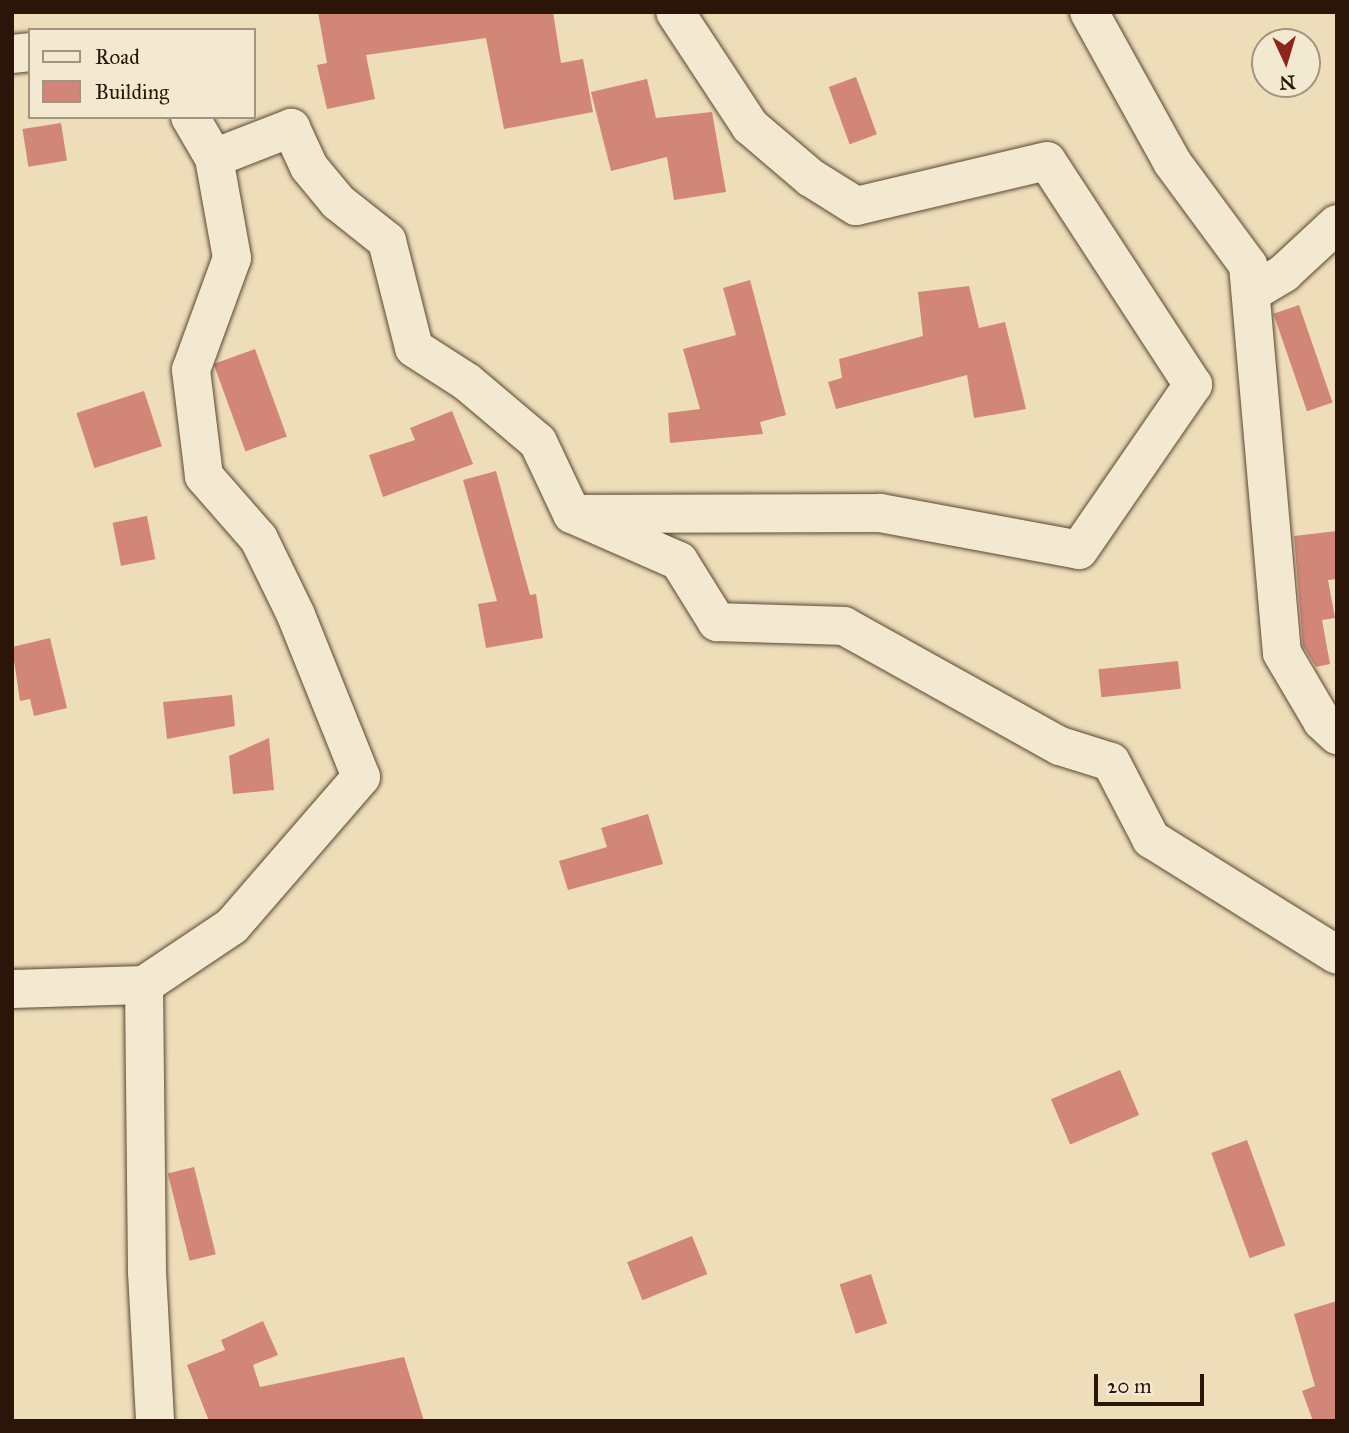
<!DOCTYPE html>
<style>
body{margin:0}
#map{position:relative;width:1349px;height:1433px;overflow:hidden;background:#edddb8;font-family:"IM FELL Great Primer",serif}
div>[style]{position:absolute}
.building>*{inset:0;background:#d28677;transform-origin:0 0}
.roads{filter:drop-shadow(0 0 2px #5b4734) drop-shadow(0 0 2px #5b4734)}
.street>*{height:38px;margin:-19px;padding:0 19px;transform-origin:19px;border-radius:19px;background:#f3e9d1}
span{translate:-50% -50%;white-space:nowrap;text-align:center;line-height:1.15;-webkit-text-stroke:5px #f3e9d1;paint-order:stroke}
.frame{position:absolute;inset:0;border:14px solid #2a1508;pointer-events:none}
.legend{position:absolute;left:28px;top:28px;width:228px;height:91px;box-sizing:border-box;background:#f3e9d1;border:2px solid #a39481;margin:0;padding:9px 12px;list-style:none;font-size:21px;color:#2a1508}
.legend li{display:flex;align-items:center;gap:14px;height:35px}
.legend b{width:35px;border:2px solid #a39481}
.north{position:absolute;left:1251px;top:28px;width:70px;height:70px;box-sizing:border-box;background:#f3e9d1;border:2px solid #a39481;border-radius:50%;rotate:176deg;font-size:19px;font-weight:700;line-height:28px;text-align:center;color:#2a1508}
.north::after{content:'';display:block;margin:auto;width:24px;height:32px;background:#8f2418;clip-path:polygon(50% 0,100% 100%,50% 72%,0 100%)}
.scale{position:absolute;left:1094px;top:1374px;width:110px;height:32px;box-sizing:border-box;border:4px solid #2a1508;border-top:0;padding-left:9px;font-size:21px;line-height:24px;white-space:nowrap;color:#2a1508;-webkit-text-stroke:5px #f3e9d1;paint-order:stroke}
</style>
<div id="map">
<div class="building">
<i style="clip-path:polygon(318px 12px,553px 12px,561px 63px,583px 59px,593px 112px,504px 129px,486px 38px,366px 55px,375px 99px,327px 109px,317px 65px,327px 63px)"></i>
<i style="left:856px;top:77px;width:61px;height:29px;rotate:70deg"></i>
<i style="clip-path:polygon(647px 79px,656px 118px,712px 112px,726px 192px,674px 200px,667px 157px,611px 171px,591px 92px)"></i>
<i style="left:61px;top:123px;width:38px;height:39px;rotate:81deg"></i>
<i style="clip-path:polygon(750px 280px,786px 415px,760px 422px,763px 434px,670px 443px,668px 413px,700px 409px,683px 349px,736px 335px,723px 288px)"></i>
<i style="clip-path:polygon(969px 286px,979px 328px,1005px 322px,1026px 409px,974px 418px,967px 375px,836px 409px,828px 382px,842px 378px,839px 359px,923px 336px,918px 292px)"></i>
<i style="left:1299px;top:305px;width:103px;height:27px;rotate:71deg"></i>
<i style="left:255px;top:349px;width:93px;height:44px;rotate:70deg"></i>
<i style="left:144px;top:391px;width:58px;height:71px;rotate:72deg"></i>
<i style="clip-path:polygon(452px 411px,473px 464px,383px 497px,369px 455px,415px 440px,410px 428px)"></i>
<i style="clip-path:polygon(496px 471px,530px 595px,536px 594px,543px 638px,486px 648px,478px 604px,497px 601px,463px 480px)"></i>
<i style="left:147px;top:516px;width:44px;height:35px;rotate:79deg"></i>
<i style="clip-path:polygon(1337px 531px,1337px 579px,1328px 580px,1335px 618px,1322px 620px,1330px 664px,1316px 667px,1303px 646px,1294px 536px)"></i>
<i style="clip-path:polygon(50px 638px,67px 708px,34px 716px,30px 699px,20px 701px,12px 647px)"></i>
<i style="left:1178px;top:661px;width:28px;height:80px;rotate:84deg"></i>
<i style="clip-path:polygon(232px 695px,235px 726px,167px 739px,163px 702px)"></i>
<i style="clip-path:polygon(269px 738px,274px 790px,233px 794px,229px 756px)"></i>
<i style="clip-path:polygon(648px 814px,663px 864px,568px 890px,559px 861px,607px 847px,601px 828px)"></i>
<i style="left:1120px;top:1070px;width:49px;height:75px;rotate:67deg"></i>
<i style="left:1247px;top:1140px;width:112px;height:38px;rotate:70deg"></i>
<i style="left:194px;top:1167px;width:90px;height:27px;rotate:76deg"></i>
<i style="left:692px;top:1236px;width:41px;height:70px;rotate:68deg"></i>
<i style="left:871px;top:1274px;width:52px;height:33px;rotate:72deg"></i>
<i style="clip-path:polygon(1337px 1301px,1337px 1421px,1313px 1421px,1302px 1391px,1315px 1386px,1294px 1314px)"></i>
<i style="clip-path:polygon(263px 1321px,278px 1355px,253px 1365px,260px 1387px,404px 1357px,424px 1421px,209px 1421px,187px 1365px,225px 1350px,221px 1340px)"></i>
</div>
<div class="roads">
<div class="street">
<i style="left:1089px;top:12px;width:171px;rotate:61deg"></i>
<i style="left:1172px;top:162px;width:128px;rotate:53.6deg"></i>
<i style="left:1248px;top:265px;width:389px;rotate:85deg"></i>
<i style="left:1282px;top:653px;width:79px;rotate:59.5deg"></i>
<i style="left:1322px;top:721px;width:21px;rotate:43deg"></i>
<i style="left:12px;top:54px;width:18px;rotate:-6deg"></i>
<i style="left:190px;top:117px;width:48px;rotate:59.7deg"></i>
<i style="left:214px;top:158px;width:83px;rotate:-21.3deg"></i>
<i style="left:291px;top:128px;width:43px;rotate:65.2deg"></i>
<i style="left:309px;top:167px;width:45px;rotate:50.4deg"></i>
<i style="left:338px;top:202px;width:63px;rotate:38.5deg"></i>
<i style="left:387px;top:241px;width:110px;rotate:75.8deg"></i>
<i style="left:414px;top:348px;width:63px;rotate:32.7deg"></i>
<i style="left:467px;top:382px;width:93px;rotate:40.2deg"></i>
<i style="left:538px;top:442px;width:80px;rotate:64.7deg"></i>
<i style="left:572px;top:514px;width:117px;rotate:23.7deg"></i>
<i style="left:679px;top:561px;width:72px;rotate:58.1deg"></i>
<i style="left:717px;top:622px;width:127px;rotate:1.8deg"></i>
<i style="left:844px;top:626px;width:247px;rotate:29.1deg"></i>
<i style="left:1060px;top:746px;width:53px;rotate:17.4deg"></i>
<i style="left:1111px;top:762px;width:87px;rotate:62.5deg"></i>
<i style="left:1151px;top:839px;width:219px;rotate:31.9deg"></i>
<i style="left:1251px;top:293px;width:39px;rotate:-31deg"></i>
<i style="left:1284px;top:273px;width:72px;rotate:-42.8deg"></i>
<i style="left:584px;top:514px;width:296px;rotate:-0.2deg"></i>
<i style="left:880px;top:513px;width:202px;rotate:10.5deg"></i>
<i style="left:1079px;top:550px;width:201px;rotate:-55.4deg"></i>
<i style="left:1193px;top:385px;width:267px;rotate:-123.1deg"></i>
<i style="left:1047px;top:161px;width:196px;rotate:166.7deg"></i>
<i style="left:856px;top:206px;width:53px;rotate:-148.1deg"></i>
<i style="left:811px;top:178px;width:80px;rotate:-139.6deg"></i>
<i style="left:750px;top:126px;width:136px;rotate:-123.3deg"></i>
<i style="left:144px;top:985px;width:287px;rotate:89.4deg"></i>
<i style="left:147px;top:1272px;width:149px;rotate:86.9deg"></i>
<i style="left:12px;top:989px;width:132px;rotate:-1.7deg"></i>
<i style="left:144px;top:985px;width:106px;rotate:-33.8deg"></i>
<i style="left:232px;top:926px;width:197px;rotate:-49.1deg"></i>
<i style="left:361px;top:777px;width:175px;rotate:-111.9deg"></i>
<i style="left:296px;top:615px;width:85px;rotate:-116deg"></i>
<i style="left:259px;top:539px;width:84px;rotate:-131.1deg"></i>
<i style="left:204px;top:476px;width:107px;rotate:-97deg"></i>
<i style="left:191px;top:370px;width:119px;rotate:-69.9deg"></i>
<i style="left:232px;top:258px;width:102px;rotate:-100.2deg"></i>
</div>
</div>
<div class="frame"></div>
<ul class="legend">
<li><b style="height:9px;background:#f3e9d1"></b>Road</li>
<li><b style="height:19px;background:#d28677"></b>Building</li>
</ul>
<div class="north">N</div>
<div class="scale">20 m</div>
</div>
